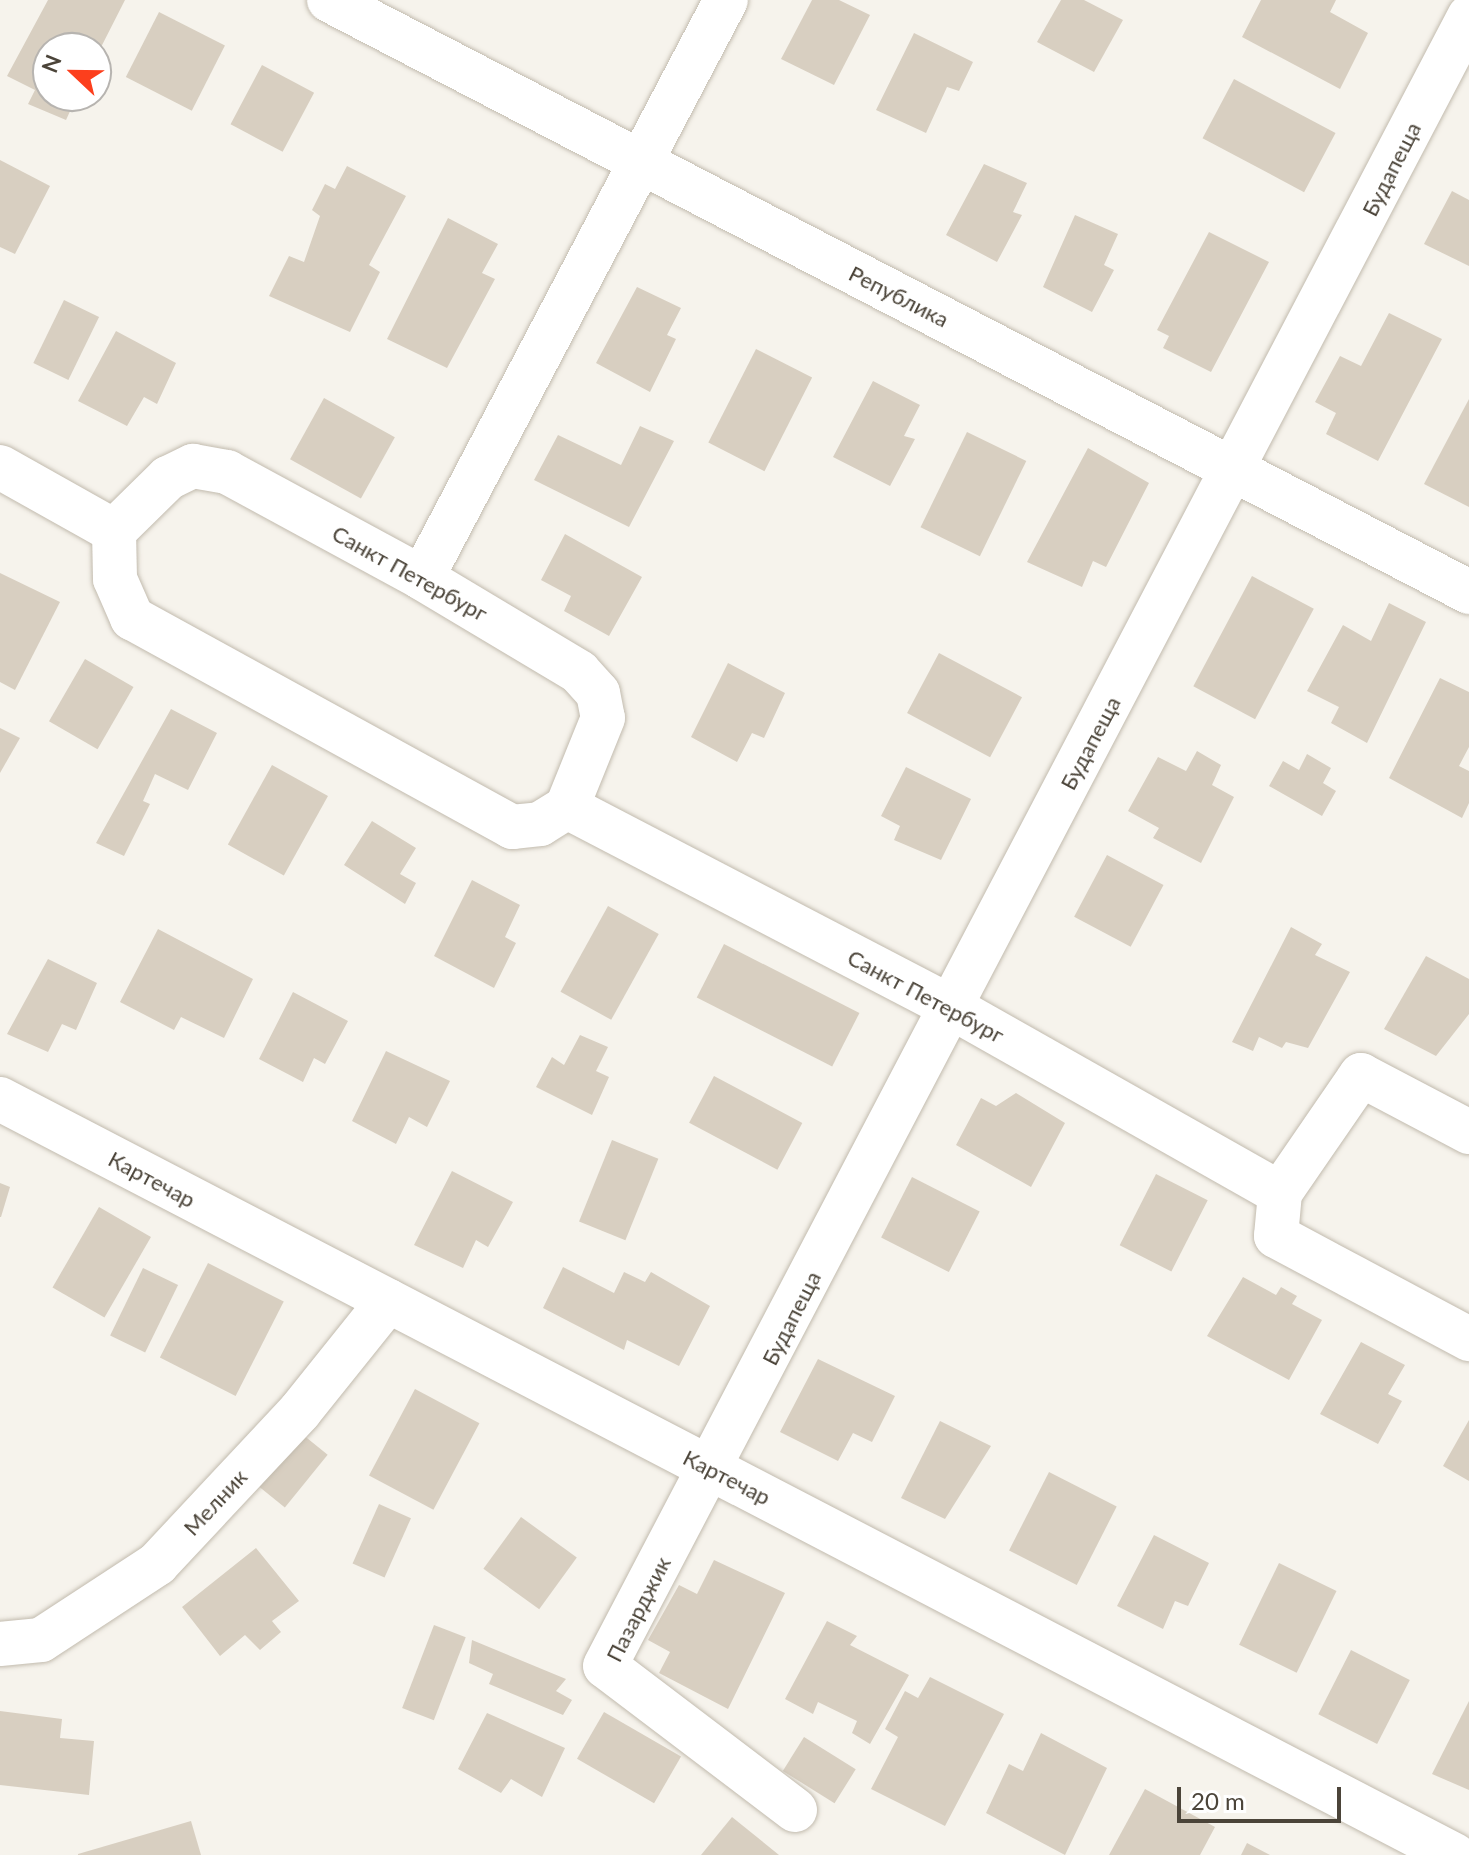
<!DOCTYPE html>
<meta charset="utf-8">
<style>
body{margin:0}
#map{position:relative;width:1469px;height:1855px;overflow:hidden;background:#f6f3ec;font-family:Lato,sans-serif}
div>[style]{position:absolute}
.building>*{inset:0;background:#d8cfc1;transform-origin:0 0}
.roads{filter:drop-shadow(0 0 2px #c2bbae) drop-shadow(0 0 2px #c2bbae)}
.minor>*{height:44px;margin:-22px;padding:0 22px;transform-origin:22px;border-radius:22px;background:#fff}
span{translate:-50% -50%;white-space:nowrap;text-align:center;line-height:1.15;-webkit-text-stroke:7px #fff;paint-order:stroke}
.street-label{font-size:22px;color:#4b4439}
.north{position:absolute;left:32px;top:32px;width:80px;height:80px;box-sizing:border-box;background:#fff;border:2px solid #b7b4b0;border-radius:50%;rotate:292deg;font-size:22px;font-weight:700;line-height:32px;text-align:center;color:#4b4439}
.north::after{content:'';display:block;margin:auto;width:28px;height:36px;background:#fc3f1d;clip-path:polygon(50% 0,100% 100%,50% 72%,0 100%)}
.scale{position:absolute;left:1177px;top:1787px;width:164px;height:36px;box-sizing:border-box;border:4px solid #4b4439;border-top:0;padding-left:10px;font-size:24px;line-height:28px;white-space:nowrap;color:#4b4439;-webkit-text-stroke:6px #fff;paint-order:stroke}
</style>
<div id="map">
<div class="building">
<i style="clip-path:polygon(48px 0,125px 0,96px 57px,96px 48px,48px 48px,48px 96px,77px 96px,66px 120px,28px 104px,35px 90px,7px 76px)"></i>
<i style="clip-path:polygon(812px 0,839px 0,870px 15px,834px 85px,781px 59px)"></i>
<i style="clip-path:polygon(1061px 0,1084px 0,1123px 20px,1094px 72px,1037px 42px)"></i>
<i style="clip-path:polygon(1261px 0,1336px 0,1330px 12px,1368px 33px,1340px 89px,1242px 37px)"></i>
<i style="left:159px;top:12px;width:74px;height:73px;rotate:27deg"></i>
<i style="clip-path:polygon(914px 33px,973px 62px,959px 91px,947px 87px,926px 133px,876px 110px)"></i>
<i style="left:262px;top:65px;width:59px;height:67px;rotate:28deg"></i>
<i style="left:1234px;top:79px;width:115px;height:67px;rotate:28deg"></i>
<i style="clip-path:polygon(0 160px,50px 186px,15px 254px,0 247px)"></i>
<i style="clip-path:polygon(984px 164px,1027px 183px,1013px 212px,1022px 215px,997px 262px,946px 235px)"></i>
<i style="clip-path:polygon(347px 166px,406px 196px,369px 265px,380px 272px,350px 332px,269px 296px,289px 256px,304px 262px,320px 216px,312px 210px,325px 184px,335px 189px)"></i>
<i style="clip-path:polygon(1452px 191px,1469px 200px,1469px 266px,1424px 244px)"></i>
<i style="clip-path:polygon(1075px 215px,1118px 234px,1104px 265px,1114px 270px,1092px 312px,1043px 287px)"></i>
<i style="clip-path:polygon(448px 218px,498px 244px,482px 273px,495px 279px,447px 368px,387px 339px)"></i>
<i style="clip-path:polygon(1209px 232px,1269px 262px,1211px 372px,1163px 348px,1169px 336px,1157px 330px)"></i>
<i style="clip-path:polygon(637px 287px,681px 308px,667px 335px,676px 339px,650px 392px,596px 363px)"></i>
<i style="left:64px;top:300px;width:39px;height:70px;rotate:26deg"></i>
<i style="clip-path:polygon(1389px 313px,1442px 339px,1378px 461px,1326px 434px,1336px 413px,1315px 402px,1340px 356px,1361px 366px)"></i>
<i style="clip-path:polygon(116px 331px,176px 363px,157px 404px,144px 397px,127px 426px,78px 401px)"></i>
<i style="left:756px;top:349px;width:63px;height:105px;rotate:27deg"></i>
<i style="clip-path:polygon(873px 381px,920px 405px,904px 436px,915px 439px,890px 486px,833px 457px)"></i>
<i style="left:324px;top:398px;width:81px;height:70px;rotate:29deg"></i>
<i style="clip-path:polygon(1469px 399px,1469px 507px,1424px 484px)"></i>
<i style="clip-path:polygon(640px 426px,674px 441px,629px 527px,534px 480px,558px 435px,621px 465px)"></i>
<i style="left:967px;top:432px;width:66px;height:106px;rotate:26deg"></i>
<i style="clip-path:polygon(1088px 448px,1149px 483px,1106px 567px,1093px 561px,1082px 587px,1027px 562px)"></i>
<i style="clip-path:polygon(565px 534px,642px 577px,609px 636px,564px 611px,571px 596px,541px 580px)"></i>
<i style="clip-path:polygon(0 573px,60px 602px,15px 690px,0 682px)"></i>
<i style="left:1252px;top:576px;width:70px;height:125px;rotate:28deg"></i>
<i style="clip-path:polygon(1389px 603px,1426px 622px,1367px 743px,1331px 723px,1339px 707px,1307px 691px,1343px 625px,1371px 641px)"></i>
<i style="left:939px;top:653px;width:94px;height:68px;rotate:28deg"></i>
<i style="left:85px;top:659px;width:56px;height:72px;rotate:30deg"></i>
<i style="clip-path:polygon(728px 663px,785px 693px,764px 738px,752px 733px,737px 762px,691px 737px)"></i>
<i style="clip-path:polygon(1440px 678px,1469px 692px,1469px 747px,1459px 766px,1469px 771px,1469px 803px,1462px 818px,1389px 778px)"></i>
<i style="clip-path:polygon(171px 709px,217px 733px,188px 790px,155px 774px,143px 801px,150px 804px,124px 856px,96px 843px)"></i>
<i style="clip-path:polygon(0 728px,20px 738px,0 773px)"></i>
<i style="clip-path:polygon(1197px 751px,1221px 765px,1212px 785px,1234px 797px,1201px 863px,1153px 838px,1159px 828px,1128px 811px,1158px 757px,1186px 771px)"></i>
<i style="clip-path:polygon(1307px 754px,1331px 768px,1323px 783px,1336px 791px,1322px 816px,1269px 786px,1283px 761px,1299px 770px)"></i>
<i style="left:272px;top:765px;width:64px;height:91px;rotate:29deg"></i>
<i style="clip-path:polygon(906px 767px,971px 799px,941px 860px,894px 840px,900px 826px,881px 816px)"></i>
<i style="clip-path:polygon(372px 821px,416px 848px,400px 874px,416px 883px,405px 904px,344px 865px)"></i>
<i style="left:1107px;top:855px;width:64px;height:70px;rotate:28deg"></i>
<i style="clip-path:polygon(472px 880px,520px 905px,505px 937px,516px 943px,494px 988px,434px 956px)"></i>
<i style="left:608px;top:906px;width:58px;height:98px;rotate:29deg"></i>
<i style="clip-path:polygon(1291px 927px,1322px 944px,1315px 955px,1350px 972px,1308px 1048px,1286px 1042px,1282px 1048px,1259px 1037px,1253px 1051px,1232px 1042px)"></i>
<i style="clip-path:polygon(158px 929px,253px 979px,224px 1038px,181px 1017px,174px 1030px,120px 1002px)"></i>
<i style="left:724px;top:944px;width:152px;height:60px;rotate:27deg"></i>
<i style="clip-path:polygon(1426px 956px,1469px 979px,1469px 1014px,1436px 1056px,1384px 1029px)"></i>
<i style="clip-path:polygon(48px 959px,97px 983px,76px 1030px,62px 1024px,48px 1052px,7px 1034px)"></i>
<i style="clip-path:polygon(293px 992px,348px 1021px,325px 1064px,314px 1058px,303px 1082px,259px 1059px)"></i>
<i style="clip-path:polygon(580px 1035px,608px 1047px,596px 1071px,609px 1077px,592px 1115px,536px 1087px,552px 1057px,564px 1065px)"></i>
<i style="clip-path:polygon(386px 1051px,450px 1081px,427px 1127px,409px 1117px,396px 1144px,352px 1121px)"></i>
<i style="left:714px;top:1076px;width:100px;height:53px;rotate:28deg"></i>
<i style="clip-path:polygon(1016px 1093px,1065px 1123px,1031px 1187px,956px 1145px,981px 1098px,996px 1106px)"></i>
<i style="left:612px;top:1140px;width:50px;height:88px;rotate:22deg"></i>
<i style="clip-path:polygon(452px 1171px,513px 1202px,488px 1247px,476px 1240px,463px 1268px,414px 1245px)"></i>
<i style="left:1156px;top:1174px;width:58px;height:80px;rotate:27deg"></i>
<i style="left:912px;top:1177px;width:76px;height:68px;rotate:27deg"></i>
<i style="clip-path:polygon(0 1183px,10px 1187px,1px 1217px,0 1217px)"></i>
<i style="left:99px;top:1207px;width:60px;height:93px;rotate:30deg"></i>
<i style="left:208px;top:1263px;width:85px;height:106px;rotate:27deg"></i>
<i style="clip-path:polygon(563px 1267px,614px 1293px,624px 1272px,645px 1282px,651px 1272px,710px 1306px,679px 1366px,627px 1340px,624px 1350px,543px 1308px)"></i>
<i style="left:143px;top:1268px;width:39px;height:75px;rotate:26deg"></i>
<i style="clip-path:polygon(1243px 1277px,1276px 1295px,1281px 1287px,1297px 1296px,1292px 1304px,1322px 1320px,1289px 1380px,1207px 1336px)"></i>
<i style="clip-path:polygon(1361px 1342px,1405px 1365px,1388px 1394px,1402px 1401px,1378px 1444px,1320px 1414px)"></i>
<i style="clip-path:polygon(818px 1359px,895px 1396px,872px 1442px,853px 1433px,838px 1461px,780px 1432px)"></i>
<i style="left:415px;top:1389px;width:73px;height:98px;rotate:28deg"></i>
<i style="clip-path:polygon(1469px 1420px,1469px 1481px,1443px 1466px)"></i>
<i style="clip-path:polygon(940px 1421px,991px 1446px,945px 1519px,901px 1498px)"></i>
<i style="left:302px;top:1434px;width:33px;height:68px;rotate:39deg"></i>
<i style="left:1049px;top:1472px;width:76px;height:88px;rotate:27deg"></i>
<i style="left:379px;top:1504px;width:35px;height:65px;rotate:24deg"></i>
<i style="left:521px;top:1517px;width:69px;height:64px;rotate:36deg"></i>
<i style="clip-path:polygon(1154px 1535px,1209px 1563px,1188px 1606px,1175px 1601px,1163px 1629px,1117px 1606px)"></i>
<i style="clip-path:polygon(256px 1548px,299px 1601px,272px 1621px,281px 1632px,260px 1650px,245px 1635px,220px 1656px,182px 1607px)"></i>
<i style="clip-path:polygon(714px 1560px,785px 1593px,728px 1709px,659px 1673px,670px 1652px,648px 1640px,679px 1585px,697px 1594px)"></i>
<i style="left:1279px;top:1563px;width:64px;height:91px;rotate:26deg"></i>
<i style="clip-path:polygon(827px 1621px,857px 1636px,850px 1645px,909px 1675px,870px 1744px,852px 1733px,857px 1721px,818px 1702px,813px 1714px,785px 1699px)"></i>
<i style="left:434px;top:1625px;width:34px;height:89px;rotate:21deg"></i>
<i style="clip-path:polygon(472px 1640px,566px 1679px,556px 1691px,572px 1700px,563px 1715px,489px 1684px,493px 1674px,469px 1663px)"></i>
<i style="left:1351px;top:1650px;width:66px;height:72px;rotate:27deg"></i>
<i style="clip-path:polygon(930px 1677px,1004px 1714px,945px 1826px,871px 1789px,898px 1737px,885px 1729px,905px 1691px,918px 1698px)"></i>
<i style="clip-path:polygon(1469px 1701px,1469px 1790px,1432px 1774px)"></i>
<i style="clip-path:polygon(0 1711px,62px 1719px,60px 1738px,94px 1741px,89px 1795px,0 1785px)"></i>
<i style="left:604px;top:1712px;width:89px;height:54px;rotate:30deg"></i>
<i style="clip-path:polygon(487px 1713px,565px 1748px,542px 1797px,511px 1779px,501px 1793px,458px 1769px)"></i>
<i style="clip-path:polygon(1041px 1733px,1107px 1768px,1065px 1855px,986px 1813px,1009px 1764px,1023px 1771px)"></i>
<i style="left:804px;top:1737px;width:61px;height:40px;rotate:32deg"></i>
<i style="clip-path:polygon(1145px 1789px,1215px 1827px,1200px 1855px,1109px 1855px)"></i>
<i style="clip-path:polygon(732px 1817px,779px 1855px,701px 1855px)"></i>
<i style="clip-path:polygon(191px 1821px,201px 1855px,78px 1855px,78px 1854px)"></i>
<i style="clip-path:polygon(1247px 1843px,1270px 1855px,1241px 1855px)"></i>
</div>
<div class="roads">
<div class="minor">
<i style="left:329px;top:0;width:1285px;rotate:27.44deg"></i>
<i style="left:0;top:467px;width:131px;rotate:29.3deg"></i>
<i style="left:114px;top:531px;width:48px;rotate:88.8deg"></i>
<i style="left:115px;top:579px;width:43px;rotate:66.4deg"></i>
<i style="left:132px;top:618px;width:434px;rotate:28.8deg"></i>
<i style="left:512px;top:827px;width:28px;rotate:-6deg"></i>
<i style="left:540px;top:824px;width:32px;rotate:-32deg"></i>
<i style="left:114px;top:531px;width:76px;rotate:-44.5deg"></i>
<i style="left:168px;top:478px;width:28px;rotate:-26deg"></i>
<i style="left:193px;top:466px;width:35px;rotate:10deg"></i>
<i style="left:227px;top:472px;width:222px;rotate:28.5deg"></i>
<i style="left:422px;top:578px;width:183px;rotate:30.9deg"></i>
<i style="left:579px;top:672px;width:28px;rotate:48deg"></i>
<i style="left:598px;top:693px;width:25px;rotate:79deg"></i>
<i style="left:603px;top:718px;width:96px;rotate:112deg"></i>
<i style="left:567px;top:807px;width:431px;rotate:27.5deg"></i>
<i style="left:949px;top:1006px;width:380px;rotate:29.5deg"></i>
<i style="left:422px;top:578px;width:653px;rotate:-62.26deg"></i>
<i style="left:0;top:1099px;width:1639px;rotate:27.47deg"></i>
<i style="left:1469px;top:1132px;width:122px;rotate:-152.2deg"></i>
<i style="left:1361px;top:1075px;width:143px;rotate:124.5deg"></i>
<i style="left:1280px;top:1193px;width:43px;rotate:95.3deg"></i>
<i style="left:1276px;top:1236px;width:219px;rotate:28.1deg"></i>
<i style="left:0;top:1644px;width:41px;rotate:-5.6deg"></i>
<i style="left:41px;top:1640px;width:139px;rotate:-33.2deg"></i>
<i style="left:157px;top:1564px;width:209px;rotate:-46.9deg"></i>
<i style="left:300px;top:1411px;width:141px;rotate:-51.3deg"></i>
<i style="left:795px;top:1810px;width:238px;rotate:-142.8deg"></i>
<i style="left:605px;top:1666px;width:1862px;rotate:-62.35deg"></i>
</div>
</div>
<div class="street-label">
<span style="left:1391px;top:169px;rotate:-63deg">Будапеща</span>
<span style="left:899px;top:296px;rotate:27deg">Република</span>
<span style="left:410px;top:573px;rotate:29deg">Санкт Петербург</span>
<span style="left:1090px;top:743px;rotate:-62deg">Будапеща</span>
<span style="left:926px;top:996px;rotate:28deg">Санкт Петербург</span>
<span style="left:152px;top:1179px;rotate:28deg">Картечар</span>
<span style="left:791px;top:1318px;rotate:-63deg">Будапеща</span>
<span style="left:727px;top:1477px;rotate:27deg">Картечар</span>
<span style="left:215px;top:1502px;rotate:-47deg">Мелник</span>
<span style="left:638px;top:1609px;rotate:-63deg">Пазарджик</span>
</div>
<div class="north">N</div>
<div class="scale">20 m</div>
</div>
